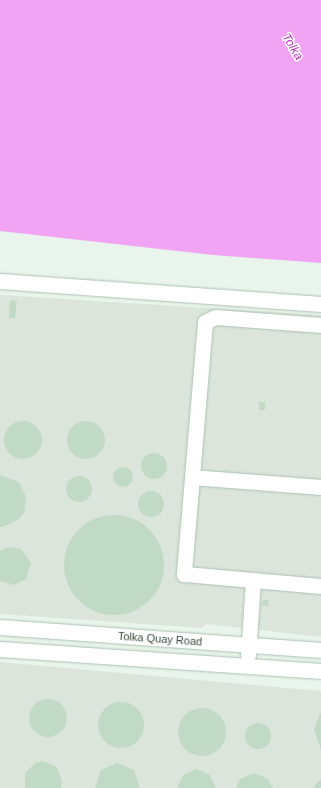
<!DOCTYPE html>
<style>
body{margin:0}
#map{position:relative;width:321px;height:788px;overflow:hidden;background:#e9f5ec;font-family:Arial,sans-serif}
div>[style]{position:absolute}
.industrial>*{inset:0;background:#dbe5dc}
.water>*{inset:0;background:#f1a4f3}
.building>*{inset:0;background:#c1dac5;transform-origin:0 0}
.round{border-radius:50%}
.roads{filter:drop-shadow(0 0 1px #abc1b0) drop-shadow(0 0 1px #abc1b0)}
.minor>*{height:15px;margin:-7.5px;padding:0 7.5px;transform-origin:7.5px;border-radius:7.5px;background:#fff}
span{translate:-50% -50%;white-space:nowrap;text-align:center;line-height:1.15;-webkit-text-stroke:3px #fff;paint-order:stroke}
.street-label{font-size:11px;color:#37493a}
.water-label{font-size:12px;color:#b82bba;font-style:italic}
</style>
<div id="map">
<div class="industrial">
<i style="clip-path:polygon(0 295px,321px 315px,321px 637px,207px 624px,202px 628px,0 614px)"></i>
<i style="clip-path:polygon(0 662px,321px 691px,321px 788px,0 788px)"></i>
</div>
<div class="water">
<i style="clip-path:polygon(0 0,321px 0,321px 263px,213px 255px,0 231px)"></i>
</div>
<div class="building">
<i style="clip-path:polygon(10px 300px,17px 301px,15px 318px,9px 318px)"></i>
<i style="left:259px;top:402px;width:6px;height:8px"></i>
<i class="round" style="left:4px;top:421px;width:38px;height:38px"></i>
<i class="round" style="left:67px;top:421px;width:38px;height:38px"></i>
<i class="round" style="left:141px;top:453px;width:26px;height:26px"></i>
<i class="round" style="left:113px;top:467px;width:20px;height:20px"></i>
<i style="clip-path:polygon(0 475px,19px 482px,26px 497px,24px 513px,19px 519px,3px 527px,0 527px)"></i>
<i class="round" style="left:66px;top:476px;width:26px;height:26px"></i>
<i class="round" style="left:138px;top:491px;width:26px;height:26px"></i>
<i class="round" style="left:64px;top:515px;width:100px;height:100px"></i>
<i style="clip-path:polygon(9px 547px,21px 549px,31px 563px,26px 579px,14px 585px,0 581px,0 551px)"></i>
<i style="clip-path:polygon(263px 600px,269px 600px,268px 606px,262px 606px)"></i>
<i class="round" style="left:29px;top:699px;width:38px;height:38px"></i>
<i class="round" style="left:98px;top:702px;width:46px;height:46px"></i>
<i class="round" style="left:178px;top:708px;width:48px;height:48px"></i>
<i style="clip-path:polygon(321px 712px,321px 750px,314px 729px)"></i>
<i class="round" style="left:245px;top:723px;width:26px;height:26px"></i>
<i style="clip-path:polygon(43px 761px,57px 767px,62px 781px,61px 788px,25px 788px,25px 773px,35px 763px)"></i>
<i style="clip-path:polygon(117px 763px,134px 770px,140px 788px,95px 788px,101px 770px)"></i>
<i style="clip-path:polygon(196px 769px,210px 775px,216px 788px,177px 788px,183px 775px)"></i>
<i style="clip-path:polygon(254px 773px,268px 779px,273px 788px,236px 788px,240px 779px)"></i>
<i style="clip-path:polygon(321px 779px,321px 788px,313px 788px,318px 782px)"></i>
</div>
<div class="roads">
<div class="minor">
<i style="left:0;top:281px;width:322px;rotate:4.1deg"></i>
<i style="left:321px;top:325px;width:106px;rotate:-175.7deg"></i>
<i style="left:215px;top:317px;width:11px;rotate:153deg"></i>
<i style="left:205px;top:322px;width:253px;rotate:94.8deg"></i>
<i style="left:184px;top:574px;width:138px;rotate:5deg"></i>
<i style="left:192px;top:477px;width:129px;rotate:4.4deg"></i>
<i style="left:0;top:627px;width:322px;rotate:4.1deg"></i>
<i style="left:0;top:649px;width:322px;rotate:3.9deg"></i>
<i style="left:248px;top:655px;width:75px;rotate:-86.2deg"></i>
</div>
</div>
<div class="street-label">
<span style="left:160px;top:639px;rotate:4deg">Tolka Quay Road</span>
</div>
<div class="water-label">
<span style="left:292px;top:47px;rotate:59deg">Tolka</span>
</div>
</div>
